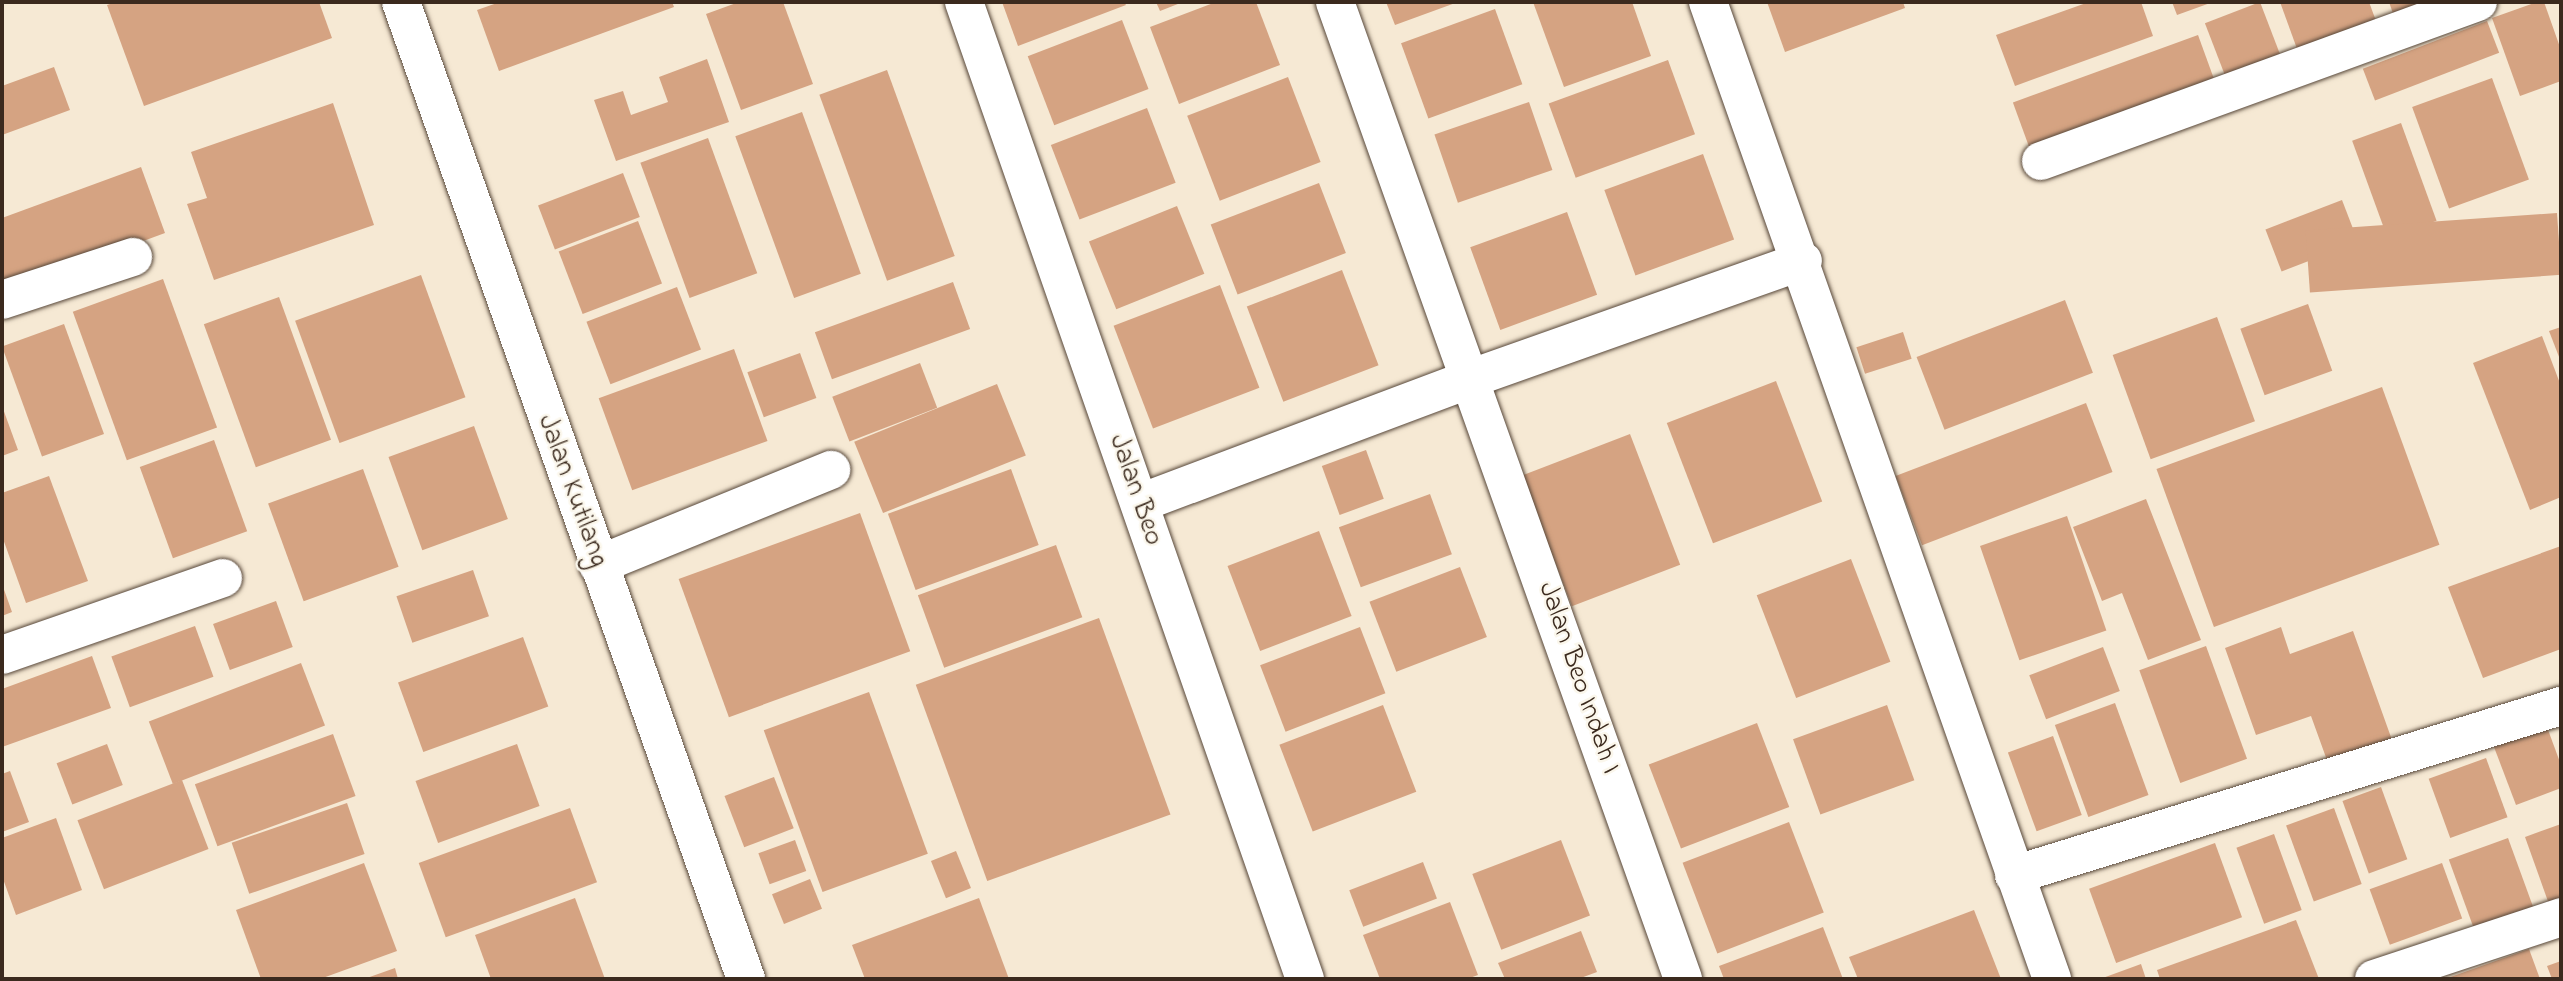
<!DOCTYPE html>
<style>
body{margin:0}
#map{position:relative;width:2563px;height:981px;overflow:hidden;background:#f6e9d4;font-family:"Indie Flower",sans-serif}
div>[style]{position:absolute}
.building>*{inset:0;background:#d5a382;transform-origin:0 0}
.roads{filter:drop-shadow(0 0 2px #574739) drop-shadow(0 0 2px #574739)}
.minor>*{height:38px;margin:-19px;padding:0 19px;transform-origin:19px;border-radius:19px;background:#fff}
span{translate:-50% -50%;white-space:nowrap;text-align:center;line-height:1.15;-webkit-text-stroke:5px #fbf7ec;paint-order:stroke}
.street-label{font-size:28px;color:#3b2a1e}
.frame{position:absolute;inset:0;border:4px solid #3b2a1e;pointer-events:none}
</style>
<div id="map">
<div class="building">
<i style="clip-path:polygon(116px 2px,319px 2px,332px 38px,144px 106px,107px 5px)"></i>
<i style="clip-path:polygon(500px 2px,672px 2px,674px 7px,499px 71px,477px 10px)"></i>
<i style="clip-path:polygon(739px 2px,783px 2px,813px 84px,741px 110px,706px 14px)"></i>
<i style="clip-path:polygon(1002px 2px,1124px 2px,1126px 5px,1018px 46px)"></i>
<i style="clip-path:polygon(1156px 2px,1183px 2px,1160px 11px)"></i>
<i style="clip-path:polygon(1216px 2px,1256px 2px,1280px 65px,1179px 104px,1150px 27px)"></i>
<i style="clip-path:polygon(1386px 2px,1458px 2px,1395px 25px)"></i>
<i style="clip-path:polygon(1533px 2px,1632px 2px,1651px 56px,1564px 87px)"></i>
<i style="clip-path:polygon(1767px 2px,1903px 2px,1905px 8px,1785px 52px)"></i>
<i style="clip-path:polygon(2089px 2px,2141px 2px,2153px 36px,2015px 86px,1996px 35px)"></i>
<i style="clip-path:polygon(2172px 2px,2213px 2px,2177px 15px)"></i>
<i style="left:2260px;top:2px;width:65px;height:59px;rotate:69deg"></i>
<i style="clip-path:polygon(2280px 2px,2369px 2px,2379px 29px,2300px 57px)"></i>
<i style="clip-path:polygon(2389px 2px,2450px 2px,2396px 22px)"></i>
<i style="clip-path:polygon(2537px 2px,2544px 2px,2561px 50px,2561px 81px,2520px 96px,2492px 18px)"></i>
<i style="left:1495px;top:9px;width:80px;height:100px;rotate:70deg"></i>
<i style="left:1122px;top:20px;width:74px;height:101px;rotate:69deg"></i>
<i style="left:2487px;top:21px;width:34px;height:133px;rotate:69deg"></i>
<i style="left:2198px;top:35px;width:59px;height:197px;rotate:70deg"></i>
<i style="clip-path:polygon(707px 59px,729px 122px,616px 161px,594px 100px,623px 91px,631px 115px,668px 102px,659px 77px)"></i>
<i style="left:1668px;top:60px;width:79px;height:127px;rotate:70deg"></i>
<i style="clip-path:polygon(54px 67px,70px 110px,2px 135px,2px 86px)"></i>
<i style="left:887px;top:70px;width:198px;height:72px;rotate:70deg"></i>
<i style="left:1288px;top:77px;width:91px;height:108px;rotate:69deg"></i>
<i style="left:2492px;top:78px;width:108px;height:85px;rotate:70deg"></i>
<i style="left:1529px;top:102px;width:72px;height:100px;rotate:71deg"></i>
<i style="clip-path:polygon(333px 103px,374px 225px,214px 280px,187px 204px,207px 198px,191px 152px)"></i>
<i style="left:1147px;top:108px;width:80px;height:103px;rotate:69deg"></i>
<i style="left:802px;top:112px;width:172px;height:71px;rotate:70deg"></i>
<i style="left:2401px;top:123px;width:104px;height:52px;rotate:70deg"></i>
<i style="left:708px;top:138px;width:144px;height:72px;rotate:70deg"></i>
<i style="left:1703px;top:154px;width:91px;height:105px;rotate:70deg"></i>
<i style="clip-path:polygon(141px 167px,165px 233px,2px 293px,2px 218px)"></i>
<i style="left:623px;top:173px;width:47px;height:91px;rotate:69deg"></i>
<i style="left:1319px;top:183px;width:75px;height:116px;rotate:69deg"></i>
<i style="left:2342px;top:200px;width:45px;height:82px;rotate:69deg"></i>
<i style="left:1177px;top:206px;width:73px;height:95px;rotate:68deg"></i>
<i style="left:1567px;top:212px;width:88px;height:103px;rotate:70deg"></i>
<i style="left:2557px;top:213px;width:62px;height:252px;rotate:86deg"></i>
<i style="left:638px;top:221px;width:67px;height:85px;rotate:69deg"></i>
<i style="left:1342px;top:270px;width:102px;height:102px;rotate:69deg"></i>
<i style="left:421px;top:275px;width:130px;height:134px;rotate:70deg"></i>
<i style="left:163px;top:279px;width:158px;height:96px;rotate:70deg"></i>
<i style="left:953px;top:282px;width:50px;height:147px;rotate:70deg"></i>
<i style="left:1220px;top:285px;width:110px;height:114px;rotate:69deg"></i>
<i style="left:677px;top:287px;width:67px;height:97px;rotate:69deg"></i>
<i style="left:279px;top:297px;width:152px;height:80px;rotate:70deg"></i>
<i style="left:2065px;top:300px;width:78px;height:159px;rotate:69deg"></i>
<i style="left:2308px;top:304px;width:71px;height:72px;rotate:70deg"></i>
<i style="left:2217px;top:317px;width:111px;height:111px;rotate:70deg"></i>
<i style="left:64px;top:324px;width:117px;height:66px;rotate:70deg"></i>
<i style="clip-path:polygon(2561px 327px,2561px 362px,2549px 331px)"></i>
<i style="left:1903px;top:332px;width:28px;height:49px;rotate:72deg"></i>
<i style="clip-path:polygon(2542px 336px,2561px 386px,2561px 497px,2530px 510px,2473px 363px)"></i>
<i style="left:734px;top:349px;width:98px;height:144px;rotate:70deg"></i>
<i style="left:800px;top:353px;width:48px;height:56px;rotate:70deg"></i>
<i style="left:920px;top:363px;width:48px;height:94px;rotate:69deg"></i>
<i style="left:1776px;top:381px;width:129px;height:117px;rotate:69deg"></i>
<i style="left:997px;top:384px;width:77px;height:154px;rotate:68deg"></i>
<i style="left:2382px;top:387px;width:168px;height:240px;rotate:70deg"></i>
<i style="left:2086px;top:403px;width:74px;height:204px;rotate:69deg"></i>
<i style="clip-path:polygon(2px 406px,18px 450px,2px 456px)"></i>
<i style="left:474px;top:426px;width:99px;height:91px;rotate:70deg"></i>
<i style="left:1630px;top:434px;width:140px;height:116px;rotate:69deg"></i>
<i style="left:214px;top:440px;width:97px;height:79px;rotate:70deg"></i>
<i style="left:1366px;top:450px;width:52px;height:47px;rotate:70deg"></i>
<i style="left:363px;top:469px;width:104px;height:101px;rotate:70deg"></i>
<i style="left:1011px;top:469px;width:81px;height:131px;rotate:70deg"></i>
<i style="clip-path:polygon(49px 476px,88px 581px,26px 603px,2px 536px,2px 493px)"></i>
<i style="left:1430px;top:494px;width:64px;height:97px;rotate:70deg"></i>
<i style="clip-path:polygon(2146px 499px,2201px 640px,2148px 660px,2122px 593px,2102px 601px,2073px 527px)"></i>
<i style="left:860px;top:513px;width:147px;height:193px;rotate:70deg"></i>
<i style="left:2067px;top:516px;width:121px;height:92px;rotate:71deg"></i>
<i style="left:1319px;top:531px;width:91px;height:98px;rotate:69deg"></i>
<i style="left:1056px;top:545px;width:77px;height:147px;rotate:70deg"></i>
<i style="clip-path:polygon(2561px 546px,2561px 649px,2483px 678px,2448px 587px)"></i>
<i style="left:1851px;top:559px;width:110px;height:101px;rotate:69deg"></i>
<i style="left:1460px;top:567px;width:75px;height:97px;rotate:69deg"></i>
<i style="left:473px;top:570px;width:49px;height:81px;rotate:71deg"></i>
<i style="clip-path:polygon(2px 584px,12px 612px,2px 616px)"></i>
<i style="left:276px;top:601px;width:49px;height:67px;rotate:70deg"></i>
<i style="left:1099px;top:618px;width:209px;height:195px;rotate:70deg"></i>
<i style="left:195px;top:626px;width:54px;height:89px;rotate:70deg"></i>
<i style="left:1360px;top:627px;width:71px;height:107px;rotate:69deg"></i>
<i style="clip-path:polygon(2281px 627px,2290px 654px,2353px 631px,2392px 740px,2328px 763px,2311px 716px,2256px 735px,2225px 648px)"></i>
<i style="left:523px;top:637px;width:74px;height:133px;rotate:70deg"></i>
<i style="left:2206px;top:646px;width:120px;height:71px;rotate:70deg"></i>
<i style="left:2103px;top:647px;width:47px;height:79px;rotate:69deg"></i>
<i style="clip-path:polygon(92px 656px,111px 708px,2px 747px,2px 689px)"></i>
<i style="left:301px;top:663px;width:67px;height:163px;rotate:69deg"></i>
<i style="left:869px;top:692px;width:172px;height:112px;rotate:70deg"></i>
<i style="left:2115px;top:703px;width:98px;height:64px;rotate:70deg"></i>
<i style="left:1383px;top:705px;width:93px;height:111px;rotate:69deg"></i>
<i style="left:1887px;top:705px;width:80px;height:100px;rotate:70deg"></i>
<i style="left:1757px;top:723px;width:90px;height:116px;rotate:69deg"></i>
<i style="clip-path:polygon(2547px 727px,2561px 765px,2561px 788px,2516px 805px,2494px 747px)"></i>
<i style="left:333px;top:734px;width:66px;height:147px;rotate:70deg"></i>
<i style="left:2053px;top:736px;width:84px;height:48px;rotate:70deg"></i>
<i style="left:107px;top:744px;width:44px;height:54px;rotate:69deg"></i>
<i style="left:517px;top:744px;width:66px;height:108px;rotate:70deg"></i>
<i style="left:2486px;top:758px;width:63px;height:61px;rotate:70deg"></i>
<i style="clip-path:polygon(10px 771px,29px 822px,2px 832px,2px 774px)"></i>
<i style="left:774px;top:777px;width:55px;height:53px;rotate:69deg"></i>
<i style="left:182px;top:780px;width:74px;height:112px;rotate:69deg"></i>
<i style="left:2381px;top:787px;width:77px;height:41px;rotate:70deg"></i>
<i style="left:347px;top:803px;width:54px;height:122px;rotate:71deg"></i>
<i style="left:570px;top:808px;width:79px;height:161px;rotate:70deg"></i>
<i style="left:2334px;top:808px;width:81px;height:51px;rotate:70deg"></i>
<i style="clip-path:polygon(56px 818px,82px 890px,16px 915px,2px 876px,2px 838px)"></i>
<i style="left:1789px;top:822px;width:97px;height:114px;rotate:69deg"></i>
<i style="clip-path:polygon(2561px 824px,2561px 903px,2550px 907px,2525px 837px)"></i>
<i style="left:2274px;top:834px;width:81px;height:40px;rotate:70deg"></i>
<i style="left:2508px;top:838px;width:77px;height:63px;rotate:70deg"></i>
<i style="left:795px;top:840px;width:33px;height:39px;rotate:70deg"></i>
<i style="left:1561px;top:840px;width:81px;height:95px;rotate:69deg"></i>
<i style="left:2215px;top:843px;width:79px;height:134px;rotate:70deg"></i>
<i style="left:956px;top:851px;width:40px;height:27px;rotate:68deg"></i>
<i style="left:1423px;top:862px;width:39px;height:79px;rotate:69deg"></i>
<i style="clip-path:polygon(364px 863px,397px 951px,320px 979px,261px 979px,236px 910px)"></i>
<i style="left:2442px;top:863px;width:59px;height:77px;rotate:70deg"></i>
<i style="left:810px;top:879px;width:32px;height:41px;rotate:68deg"></i>
<i style="clip-path:polygon(575px 898px,605px 979px,491px 979px,475px 935px)"></i>
<i style="clip-path:polygon(979px 898px,1009px 979px,865px 979px,852px 945px)"></i>
<i style="clip-path:polygon(1450px 902px,1478px 975px,1467px 979px,1380px 979px,1363px 935px)"></i>
<i style="clip-path:polygon(1974px 910px,2001px 979px,1858px 979px,1849px 957px)"></i>
<i style="clip-path:polygon(2296px 920px,2319px 979px,2160px 979px,2157px 970px)"></i>
<i style="clip-path:polygon(1823px 927px,1843px 979px,1724px 979px,1719px 966px)"></i>
<i style="clip-path:polygon(1581px 931px,1597px 972px,1578px 979px,1505px 979px,1498px 963px)"></i>
<i style="clip-path:polygon(2529px 949px,2540px 979px,2445px 979px)"></i>
<i style="clip-path:polygon(2561px 961px,2561px 979px,2552px 979px,2547px 966px)"></i>
<i style="clip-path:polygon(2141px 964px,2146px 979px,2100px 979px)"></i>
<i style="clip-path:polygon(395px 968px,398px 979px,364px 979px)"></i>
</div>
<div class="roads">
<div class="minor">
<i style="left:401px;top:2px;width:1036px;rotate:70.55deg"></i>
<i style="left:964px;top:2px;width:1035px;rotate:70.76deg"></i>
<i style="left:1335px;top:2px;width:1037px;rotate:70.39deg"></i>
<i style="left:1708px;top:2px;width:1036px;rotate:70.6deg"></i>
<i style="left:2041px;top:161px;width:465px;rotate:-20deg"></i>
<i style="left:2px;top:300px;width:138px;rotate:-18.2deg"></i>
<i style="left:1140px;top:503px;width:355px;rotate:-20.6deg"></i>
<i style="left:1472px;top:378px;width:351px;rotate:-19.5deg"></i>
<i style="left:598px;top:565px;width:252px;rotate:-22.2deg"></i>
<i style="left:2px;top:655px;width:234px;rotate:-19.2deg"></i>
<i style="left:2014px;top:875px;width:573px;rotate:-17.17deg"></i>
<i style="left:2374px;top:979px;width:197px;rotate:-18.3deg"></i>
</div>
</div>
<div class="street-label">
<span style="left:1135px;top:490px;rotate:71deg">Jalan Beo</span>
<span style="left:572px;top:491px;rotate:70deg">Jalan Kutilang</span>
<span style="left:1578px;top:678px;rotate:71deg">Jalan Beo Indah I</span>
</div>
<div class="frame"></div>
</div>
